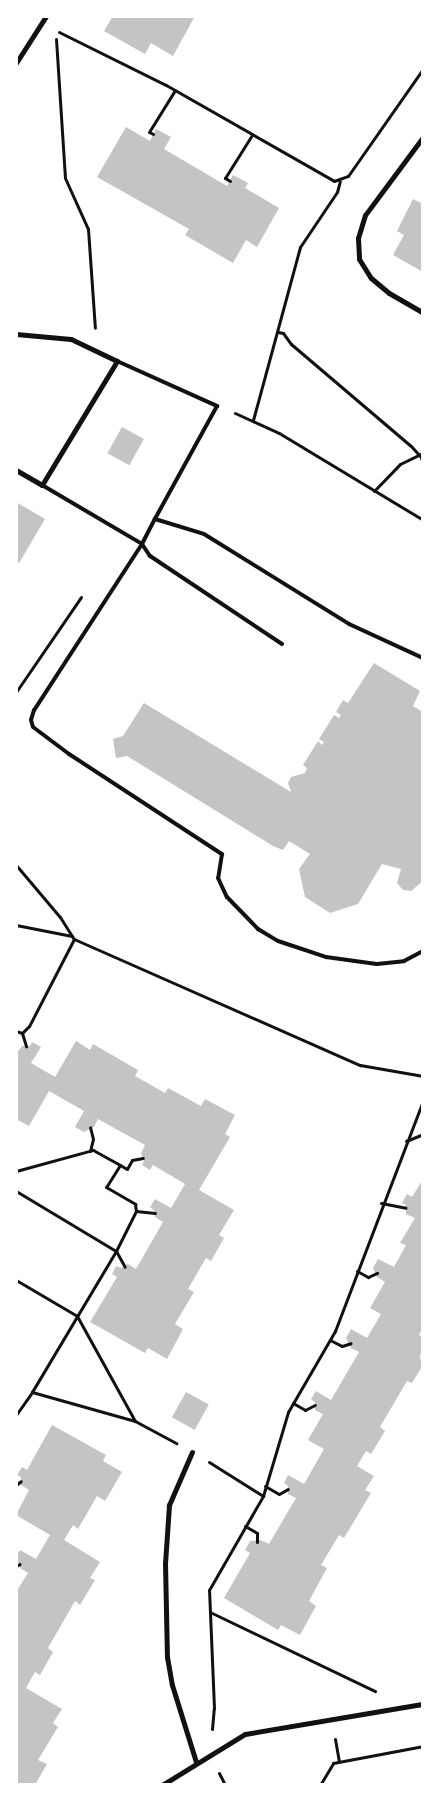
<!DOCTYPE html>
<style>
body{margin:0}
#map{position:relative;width:439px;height:1801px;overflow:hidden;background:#fff;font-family:"DM Sans",sans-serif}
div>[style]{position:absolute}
.building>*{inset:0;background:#c4c4c4;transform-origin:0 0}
.path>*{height:3px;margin:-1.5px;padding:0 1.5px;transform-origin:1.5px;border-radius:1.5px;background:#111}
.service>*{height:4px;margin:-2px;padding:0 2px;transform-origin:2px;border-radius:2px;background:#111}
.minor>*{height:5px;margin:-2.5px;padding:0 2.5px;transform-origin:2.5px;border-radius:2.5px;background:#111}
span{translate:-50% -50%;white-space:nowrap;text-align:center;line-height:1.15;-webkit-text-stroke:5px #fff;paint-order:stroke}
.frame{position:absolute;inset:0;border:18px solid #fff;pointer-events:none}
</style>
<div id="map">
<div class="building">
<i style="clip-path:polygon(113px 16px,195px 16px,173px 56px,151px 43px,145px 54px,104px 31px)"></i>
<i style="clip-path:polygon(126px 127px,150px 141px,156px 129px,171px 137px,164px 149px,227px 186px,233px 175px,248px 183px,245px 188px,279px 208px,257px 247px,246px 240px,233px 263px,185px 235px,189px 229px,97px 177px)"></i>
<i style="clip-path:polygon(413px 199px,423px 204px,423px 272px,393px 255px,404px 235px,397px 231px)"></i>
<i style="left:122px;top:427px;width:25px;height:30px;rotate:29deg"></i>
<i style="clip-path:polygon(16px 502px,45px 519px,19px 563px,16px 562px)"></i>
<i style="clip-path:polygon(374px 663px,420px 691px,413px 706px,423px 712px,423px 881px,411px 891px,403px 890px,397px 883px,401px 869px,382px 864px,358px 904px,330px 913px,305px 897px,299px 869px,310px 854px,289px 841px,283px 850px,273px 846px,127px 756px,116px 758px,113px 739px,123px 736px,144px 703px,291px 792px,288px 783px,291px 777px,305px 773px,307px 768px,303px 765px,318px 741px,322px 745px,324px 742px,319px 739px,334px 715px,339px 718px,341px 715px,336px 712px,343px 700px,348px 703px)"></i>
<i style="clip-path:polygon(76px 1041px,90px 1050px,93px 1044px,138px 1070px,135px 1076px,165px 1093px,168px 1088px,201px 1106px,205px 1099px,235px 1115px,225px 1134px,230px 1137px,199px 1190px,234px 1210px,219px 1235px,224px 1238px,211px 1261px,206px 1258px,188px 1289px,194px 1292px,175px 1324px,183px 1329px,167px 1359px,148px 1348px,145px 1353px,90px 1322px,117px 1277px,112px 1274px,116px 1266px,121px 1268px,128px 1264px,136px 1269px,163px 1222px,155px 1217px,154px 1210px,150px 1207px,155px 1199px,171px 1208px,185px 1184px,153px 1165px,150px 1170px,142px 1165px,144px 1161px,141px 1153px,145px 1145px,98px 1119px,94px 1127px,84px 1132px,75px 1127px,84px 1111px,49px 1091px,29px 1126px,16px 1119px,16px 1054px,22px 1046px,30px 1046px,32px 1042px,41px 1047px,31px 1063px,55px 1077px)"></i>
<i style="clip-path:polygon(423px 1179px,423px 1328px,419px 1335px,423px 1337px,420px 1358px,423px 1365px,412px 1383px,407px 1381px,380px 1427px,385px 1431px,371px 1454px,366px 1451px,357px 1466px,374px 1476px,365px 1490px,371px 1493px,344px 1538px,339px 1535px,321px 1565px,327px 1568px,309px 1601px,316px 1606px,300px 1635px,281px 1625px,278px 1630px,224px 1598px,250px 1553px,245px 1550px,250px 1541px,261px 1540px,269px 1544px,296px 1498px,288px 1494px,288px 1486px,284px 1483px,288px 1475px,304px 1484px,324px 1449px,308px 1440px,323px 1414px,315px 1410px,315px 1402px,311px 1399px,316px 1391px,331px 1400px,359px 1352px,351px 1348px,346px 1338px,351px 1329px,367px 1338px,381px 1314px,370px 1308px,385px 1282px,377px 1277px,373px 1268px,378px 1259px,394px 1267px,406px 1245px,400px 1243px,415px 1218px,406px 1214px,406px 1205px,402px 1203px,407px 1194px,412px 1197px)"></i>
<i style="left:186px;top:1392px;width:26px;height:29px;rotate:29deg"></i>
<i style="clip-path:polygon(52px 1425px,106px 1455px,103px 1461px,122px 1472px,105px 1501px,97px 1496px,78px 1529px,73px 1525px,64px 1540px,100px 1562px,90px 1578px,95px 1580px,80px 1605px,75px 1601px,48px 1648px,53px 1652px,40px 1675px,35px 1672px,26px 1688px,62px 1709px,53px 1723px,58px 1727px,38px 1760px,47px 1764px,35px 1785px,16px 1785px,16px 1592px,28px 1573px,20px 1568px,16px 1557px,20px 1550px,36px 1559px,50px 1535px,16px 1515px,29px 1490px,21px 1485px,21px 1477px,17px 1475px,22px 1467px,27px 1470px)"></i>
</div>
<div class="path">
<i style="left:59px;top:32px;width:119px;rotate:26.4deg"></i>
<i style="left:166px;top:85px;width:193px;rotate:29.7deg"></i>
<i style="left:334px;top:181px;width:15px;rotate:-20deg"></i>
<i style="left:348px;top:176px;width:131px;rotate:-55deg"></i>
<i style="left:56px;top:39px;width:139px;rotate:86.3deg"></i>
<i style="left:65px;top:178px;width:56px;rotate:65.7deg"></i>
<i style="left:88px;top:229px;width:99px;rotate:86deg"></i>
<i style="left:153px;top:134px;width:4px;rotate:-153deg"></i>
<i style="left:149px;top:132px;width:49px;rotate:-58.2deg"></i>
<i style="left:230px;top:181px;width:6px;rotate:-149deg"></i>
<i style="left:225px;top:178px;width:51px;rotate:-57.9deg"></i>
<i style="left:278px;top:332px;width:5px;rotate:11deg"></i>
<i style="left:283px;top:333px;width:14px;rotate:54deg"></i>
<i style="left:291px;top:344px;width:157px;rotate:40.4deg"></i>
<i style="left:411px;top:446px;width:15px;rotate:48deg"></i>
<i style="left:421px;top:457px;width:8px;rotate:76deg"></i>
<i style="left:235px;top:413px;width:48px;rotate:24.4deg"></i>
<i style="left:279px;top:433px;width:168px;rotate:31.1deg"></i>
<i style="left:253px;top:420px;width:179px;rotate:-74.8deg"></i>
<i style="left:300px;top:247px;width:66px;rotate:-56.1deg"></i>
<i style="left:337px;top:192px;width:11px;rotate:-75deg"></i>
<i style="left:374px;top:491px;width:37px;rotate:-46deg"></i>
<i style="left:400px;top:464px;width:25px;rotate:-26deg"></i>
<i style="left:16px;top:692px;width:115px;rotate:-55.6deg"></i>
<i style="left:16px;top:865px;width:68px;rotate:49.8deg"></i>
<i style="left:60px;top:917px;width:26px;rotate:58deg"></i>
<i style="left:74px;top:939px;width:98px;rotate:117.3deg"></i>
<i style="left:29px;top:1026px;width:10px;rotate:135deg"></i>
<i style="left:22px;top:1033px;width:6px;rotate:-162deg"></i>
<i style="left:16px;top:925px;width:57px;rotate:11.1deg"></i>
<i style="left:74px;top:939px;width:313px;rotate:23.8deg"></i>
<i style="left:360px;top:1065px;width:64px;rotate:9.9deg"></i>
<i style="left:22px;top:1033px;width:14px;rotate:73deg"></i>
<i style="left:406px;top:1141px;width:18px;rotate:-22deg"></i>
<i style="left:90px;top:1151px;width:12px;rotate:-76deg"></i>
<i style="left:93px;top:1139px;width:12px;rotate:-104deg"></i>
<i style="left:120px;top:1165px;width:8px;rotate:30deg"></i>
<i style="left:127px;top:1169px;width:10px;rotate:-61deg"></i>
<i style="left:132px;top:1160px;width:11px;rotate:-10deg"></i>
<i style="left:16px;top:1171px;width:80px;rotate:-15.3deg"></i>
<i style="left:93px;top:1150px;width:31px;rotate:29deg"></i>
<i style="left:120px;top:1165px;width:26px;rotate:122deg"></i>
<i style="left:106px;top:1187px;width:34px;rotate:30deg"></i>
<i style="left:135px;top:1204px;width:7px;rotate:82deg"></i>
<i style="left:136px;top:1211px;width:45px;rotate:116.6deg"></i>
<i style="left:116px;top:1251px;width:18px;rotate:61deg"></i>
<i style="left:16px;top:1191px;width:117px;rotate:31deg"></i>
<i style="left:116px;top:1251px;width:164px;rotate:120.8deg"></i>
<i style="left:32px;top:1392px;width:107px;rotate:15.7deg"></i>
<i style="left:381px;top:1203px;width:25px;rotate:11deg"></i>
<i style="left:136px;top:1211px;width:19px;rotate:6deg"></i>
<i style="left:357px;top:1271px;width:13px;rotate:29deg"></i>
<i style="left:368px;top:1277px;width:10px;rotate:-24deg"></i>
<i style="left:16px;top:1280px;width:71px;rotate:30.5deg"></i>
<i style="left:77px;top:1316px;width:120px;rotate:61.1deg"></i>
<i style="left:135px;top:1421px;width:47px;rotate:28.2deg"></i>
<i style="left:330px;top:1340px;width:13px;rotate:27deg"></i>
<i style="left:342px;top:1346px;width:9px;rotate:-18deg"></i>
<i style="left:293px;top:1403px;width:14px;rotate:30deg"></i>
<i style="left:305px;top:1410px;width:11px;rotate:-27deg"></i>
<i style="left:16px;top:1415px;width:28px;rotate:-55deg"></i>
<i style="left:209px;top:1462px;width:64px;rotate:32.2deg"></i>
<i style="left:16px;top:1485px;width:6px;rotate:-39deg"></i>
<i style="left:265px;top:1486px;width:16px;rotate:30deg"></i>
<i style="left:279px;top:1494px;width:10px;rotate:-29deg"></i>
<i style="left:245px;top:1526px;width:14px;rotate:30deg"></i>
<i style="left:257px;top:1533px;width:9px;rotate:90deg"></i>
<i style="left:16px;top:1566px;width:4px;rotate:-27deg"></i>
<i style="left:210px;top:1612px;width:183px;rotate:25.6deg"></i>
<i style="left:212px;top:1729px;width:21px;rotate:-85deg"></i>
<i style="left:214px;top:1708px;width:118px;rotate:-92.4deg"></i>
<i style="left:209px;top:1590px;width:108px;rotate:-60.1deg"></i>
<i style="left:263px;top:1496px;width:88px;rotate:-73.4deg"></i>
<i style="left:288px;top:1412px;width:94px;rotate:-59.9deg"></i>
<i style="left:335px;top:1331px;width:247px;rotate:-69.1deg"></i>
<i style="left:335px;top:1739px;width:22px;rotate:80deg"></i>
<i style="left:219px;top:1773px;width:13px;rotate:63deg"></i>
<i style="left:320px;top:1785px;width:26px;rotate:-59deg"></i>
<i style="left:333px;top:1763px;width:92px;rotate:-10.7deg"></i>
</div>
<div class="service">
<i style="left:117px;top:361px;width:110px;rotate:24.2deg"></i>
<i style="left:217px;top:406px;width:129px;rotate:118.8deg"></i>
<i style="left:42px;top:485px;width:116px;rotate:30.5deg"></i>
<i style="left:142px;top:544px;width:198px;rotate:123deg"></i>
<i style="left:34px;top:710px;width:10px;rotate:107deg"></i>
<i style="left:31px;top:720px;width:7px;rotate:74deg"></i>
<i style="left:33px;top:727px;width:45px;rotate:36.9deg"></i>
<i style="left:69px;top:754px;width:183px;rotate:33.2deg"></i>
<i style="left:222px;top:854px;width:24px;rotate:99deg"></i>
<i style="left:218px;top:878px;width:21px;rotate:65deg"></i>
<i style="left:227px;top:897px;width:45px;rotate:45.9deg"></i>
<i style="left:258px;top:929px;width:23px;rotate:31deg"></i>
<i style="left:278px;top:941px;width:51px;rotate:18.4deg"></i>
<i style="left:326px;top:957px;width:51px;rotate:7.8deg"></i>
<i style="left:377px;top:964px;width:27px;rotate:-6deg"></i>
<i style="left:404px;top:961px;width:21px;rotate:-28deg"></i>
<i style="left:282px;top:644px;width:159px;rotate:-146.3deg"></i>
<i style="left:150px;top:556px;width:14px;rotate:-124deg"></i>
<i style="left:142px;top:544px;width:28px;rotate:-63deg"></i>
<i style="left:155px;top:519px;width:51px;rotate:17deg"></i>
<i style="left:204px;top:534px;width:171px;rotate:31.8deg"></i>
<i style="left:349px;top:624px;width:81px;rotate:24.7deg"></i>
</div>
<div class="minor">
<i style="left:16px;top:63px;width:56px;rotate:-57.4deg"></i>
<i style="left:423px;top:137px;width:97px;rotate:126.6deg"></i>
<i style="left:365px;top:215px;width:24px;rotate:107deg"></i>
<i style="left:358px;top:238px;width:21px;rotate:87deg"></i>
<i style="left:359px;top:259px;width:22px;rotate:58deg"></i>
<i style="left:371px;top:278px;width:23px;rotate:40deg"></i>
<i style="left:389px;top:293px;width:39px;rotate:30deg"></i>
<i style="left:16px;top:334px;width:55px;rotate:5.2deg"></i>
<i style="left:71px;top:339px;width:51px;rotate:25.6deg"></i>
<i style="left:117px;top:361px;width:145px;rotate:121.2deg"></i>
<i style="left:42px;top:485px;width:30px;rotate:-150deg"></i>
<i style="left:192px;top:1452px;width:58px;rotate:113.5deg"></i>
<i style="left:169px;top:1505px;width:58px;rotate:93.9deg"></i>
<i style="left:165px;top:1563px;width:94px;rotate:88.8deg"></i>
<i style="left:167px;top:1657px;width:28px;rotate:80deg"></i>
<i style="left:172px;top:1685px;width:81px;rotate:72.7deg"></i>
<i style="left:162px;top:1785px;width:97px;rotate:-31.6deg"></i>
<i style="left:245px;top:1734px;width:181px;rotate:-9.6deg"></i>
</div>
<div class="frame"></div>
</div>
